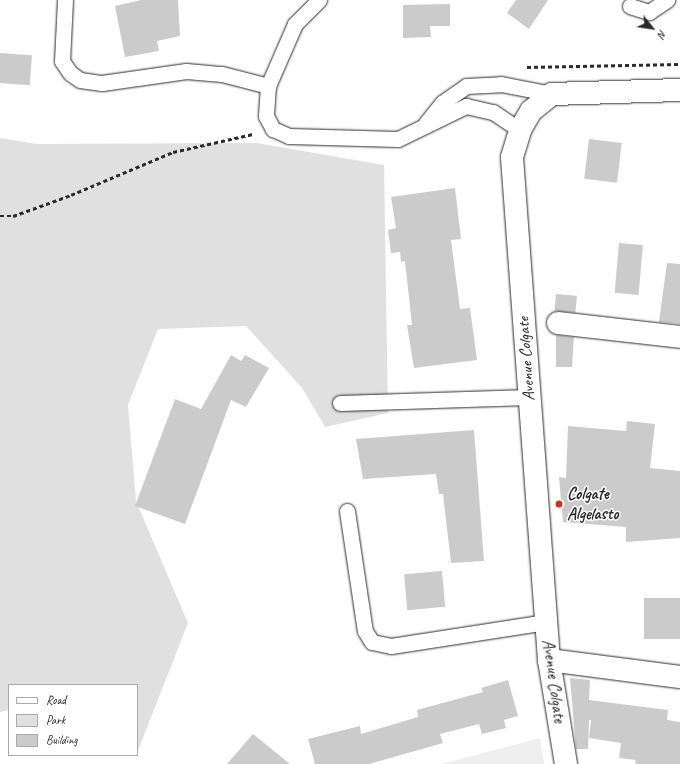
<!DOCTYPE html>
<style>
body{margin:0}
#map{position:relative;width:680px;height:764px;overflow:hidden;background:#fff;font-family:Caveat,sans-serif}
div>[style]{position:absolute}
.built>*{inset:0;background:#efefef}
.green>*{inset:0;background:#e0e0e0}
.building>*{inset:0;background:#cbcbcb;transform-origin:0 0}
.path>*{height:2.5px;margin-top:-1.25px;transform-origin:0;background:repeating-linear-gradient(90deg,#2b2b2b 0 4px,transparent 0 7px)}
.roads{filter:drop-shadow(0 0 1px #2b2b2b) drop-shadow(0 0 1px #2b2b2b)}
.service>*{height:15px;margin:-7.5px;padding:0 7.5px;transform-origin:7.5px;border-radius:7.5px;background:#fff}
.minor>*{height:22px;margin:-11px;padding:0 11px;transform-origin:11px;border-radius:11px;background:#fff}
.tertiary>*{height:22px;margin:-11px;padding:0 11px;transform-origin:11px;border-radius:11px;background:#fff}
.dots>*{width:11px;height:11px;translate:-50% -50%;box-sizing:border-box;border:2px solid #fff;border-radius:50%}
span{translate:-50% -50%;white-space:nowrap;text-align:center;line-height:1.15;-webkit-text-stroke:3px #fff;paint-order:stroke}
.street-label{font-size:17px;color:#2b2b2b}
.poi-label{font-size:17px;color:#2b2b2b;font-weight:700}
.left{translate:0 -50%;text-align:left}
.legend{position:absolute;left:8px;top:684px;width:130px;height:72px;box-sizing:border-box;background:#fff;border:1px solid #aaa;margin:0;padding:5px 7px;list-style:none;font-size:12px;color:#2b2b2b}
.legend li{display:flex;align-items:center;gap:8px;height:20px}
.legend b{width:20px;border:1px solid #aaa}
.north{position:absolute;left:632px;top:8px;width:40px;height:40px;-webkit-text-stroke:3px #fff;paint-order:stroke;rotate:120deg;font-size:11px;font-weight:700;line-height:16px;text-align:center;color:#2b2b2b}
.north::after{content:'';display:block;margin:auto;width:14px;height:18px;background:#2b2b2b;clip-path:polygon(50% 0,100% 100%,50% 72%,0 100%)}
</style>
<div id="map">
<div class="built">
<i style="clip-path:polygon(540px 738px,544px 764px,441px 764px)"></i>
</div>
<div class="green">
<i style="clip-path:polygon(0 138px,37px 144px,257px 143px,384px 165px,388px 413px,325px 427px,302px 388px,246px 326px,158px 329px,128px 405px,136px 501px,188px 623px,137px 753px,137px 685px,9px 685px,9px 710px,0 712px)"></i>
</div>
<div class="building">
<i style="clip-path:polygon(141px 0,178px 0,180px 36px,157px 41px,159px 51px,125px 57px,115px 6px)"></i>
<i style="clip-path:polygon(516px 0,548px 0,529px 29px,507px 13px)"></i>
<i style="clip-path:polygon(450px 4px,450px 26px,430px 26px,431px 37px,403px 38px,403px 5px)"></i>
<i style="left:0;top:53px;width:32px;height:30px;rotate:4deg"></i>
<i style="left:589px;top:139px;width:33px;height:40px;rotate:7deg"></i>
<i style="clip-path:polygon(455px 188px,461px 239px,451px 240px,460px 309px,470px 308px,477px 360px,414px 368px,407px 325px,412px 325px,405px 261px,401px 262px,400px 252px,391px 253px,388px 230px,396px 228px,391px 197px)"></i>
<i style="left:619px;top:243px;width:24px;height:50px;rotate:5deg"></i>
<i style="clip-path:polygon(667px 263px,680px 264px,680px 324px,659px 322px)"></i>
<i style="left:556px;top:294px;width:21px;height:17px;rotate:5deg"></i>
<i style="clip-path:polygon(556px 335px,574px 337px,572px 367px,556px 367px)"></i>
<i style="clip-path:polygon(231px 355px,241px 361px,245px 355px,269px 368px,246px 407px,231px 400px,185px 524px,135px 506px,175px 399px,201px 409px)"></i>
<i style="clip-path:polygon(627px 421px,655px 424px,650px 468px,680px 471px,680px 538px,626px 542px,626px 527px,563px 522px,559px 477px,566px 478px,568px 426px,626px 431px)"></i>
<i style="clip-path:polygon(474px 430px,484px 561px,451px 563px,443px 494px,439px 494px,436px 474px,363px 479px,356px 439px)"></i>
<i style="left:442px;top:571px;width:36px;height:38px;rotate:85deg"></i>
<i style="left:680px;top:598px;width:41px;height:36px;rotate:90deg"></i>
<i style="clip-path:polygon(570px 678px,590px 680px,589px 700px,668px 710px,667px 720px,680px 722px,680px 764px,635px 764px,636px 760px,619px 758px,621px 743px,589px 738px,591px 720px,589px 720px,588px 749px,576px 749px)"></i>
<i style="clip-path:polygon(508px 680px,518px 716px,504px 720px,506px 728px,482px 734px,479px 724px,440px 734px,443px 743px,369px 764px,315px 764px,308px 739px,360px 726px,361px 734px,418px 717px,417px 710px,483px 692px,481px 688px)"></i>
<i style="clip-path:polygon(253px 734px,290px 764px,227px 764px)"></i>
</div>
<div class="path">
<i style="left:527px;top:67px;width:153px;rotate:-1.1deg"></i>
<i style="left:0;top:216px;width:13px"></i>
<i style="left:13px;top:216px;width:62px;rotate:-19.9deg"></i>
<i style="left:71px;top:195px;width:111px;rotate:-22.9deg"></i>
<i style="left:173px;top:152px;width:82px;rotate:-12.7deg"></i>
</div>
<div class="roads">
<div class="service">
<i style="left:65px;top:0;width:61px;rotate:92.8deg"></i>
<i style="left:62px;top:61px;width:14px;rotate:56deg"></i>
<i style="left:70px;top:73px;width:12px;rotate:35deg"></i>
<i style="left:80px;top:80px;width:22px;rotate:8deg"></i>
<i style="left:102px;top:83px;width:85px;rotate:-8.1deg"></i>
<i style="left:186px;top:71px;width:36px;rotate:5deg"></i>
<i style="left:222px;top:74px;width:48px;rotate:14.6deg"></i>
<i style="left:319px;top:0;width:34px;rotate:135deg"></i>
<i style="left:295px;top:24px;width:68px;rotate:113.5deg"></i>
<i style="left:268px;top:86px;width:30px;rotate:94deg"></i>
<i style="left:266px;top:116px;width:15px;rotate:62deg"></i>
<i style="left:273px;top:129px;width:17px;rotate:24deg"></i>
<i style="left:289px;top:136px;width:109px;rotate:1.6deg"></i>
<i style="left:398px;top:139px;width:76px;rotate:-25.9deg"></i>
<i style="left:466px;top:106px;width:28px;rotate:13deg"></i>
<i style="left:493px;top:112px;width:32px;rotate:34deg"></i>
<i style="left:630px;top:6px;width:20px;rotate:18deg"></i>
<i style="left:649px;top:12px;width:22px;rotate:-34deg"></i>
<i style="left:426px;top:123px;width:26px;rotate:-51deg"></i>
<i style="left:442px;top:103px;width:29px;rotate:-35deg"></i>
<i style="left:466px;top:86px;width:35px;rotate:-3deg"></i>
<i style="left:501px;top:84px;width:52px;rotate:11.1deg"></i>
<i style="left:340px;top:403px;width:189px;rotate:-1.8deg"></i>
<i style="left:347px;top:511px;width:121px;rotate:81.5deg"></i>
<i style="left:365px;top:631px;width:13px;rotate:58deg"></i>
<i style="left:372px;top:642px;width:19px;rotate:12deg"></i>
<i style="left:391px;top:646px;width:157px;rotate:-8.8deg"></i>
</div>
<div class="minor">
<i style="left:558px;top:323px;width:123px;rotate:6.5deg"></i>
<i style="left:549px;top:660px;width:132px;rotate:7.4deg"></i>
</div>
<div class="tertiary">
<i style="left:566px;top:764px;width:105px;rotate:-99.3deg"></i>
<i style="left:549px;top:660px;width:504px;rotate:-94.21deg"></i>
<i style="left:512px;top:157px;width:28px;rotate:-73deg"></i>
<i style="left:520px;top:130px;width:22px;rotate:-60deg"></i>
<i style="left:531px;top:111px;width:27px;rotate:-39deg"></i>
<i style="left:552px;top:94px;width:128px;rotate:-1.8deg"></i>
</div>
</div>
<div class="dots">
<i style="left:559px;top:504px;background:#c8321e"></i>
</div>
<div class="street-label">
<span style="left:526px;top:359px;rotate:-94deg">Avenue Colgate</span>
<span style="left:554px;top:681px;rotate:82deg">Avenue Colgate</span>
</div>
<div class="poi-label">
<span class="left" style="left:567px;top:504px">Colgate<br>Algelasto</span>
</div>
<ul class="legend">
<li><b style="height:5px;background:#fff"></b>Road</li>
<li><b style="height:11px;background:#e0e0e0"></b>Park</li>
<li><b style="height:11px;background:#cbcbcb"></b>Building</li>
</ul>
<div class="north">N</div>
</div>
